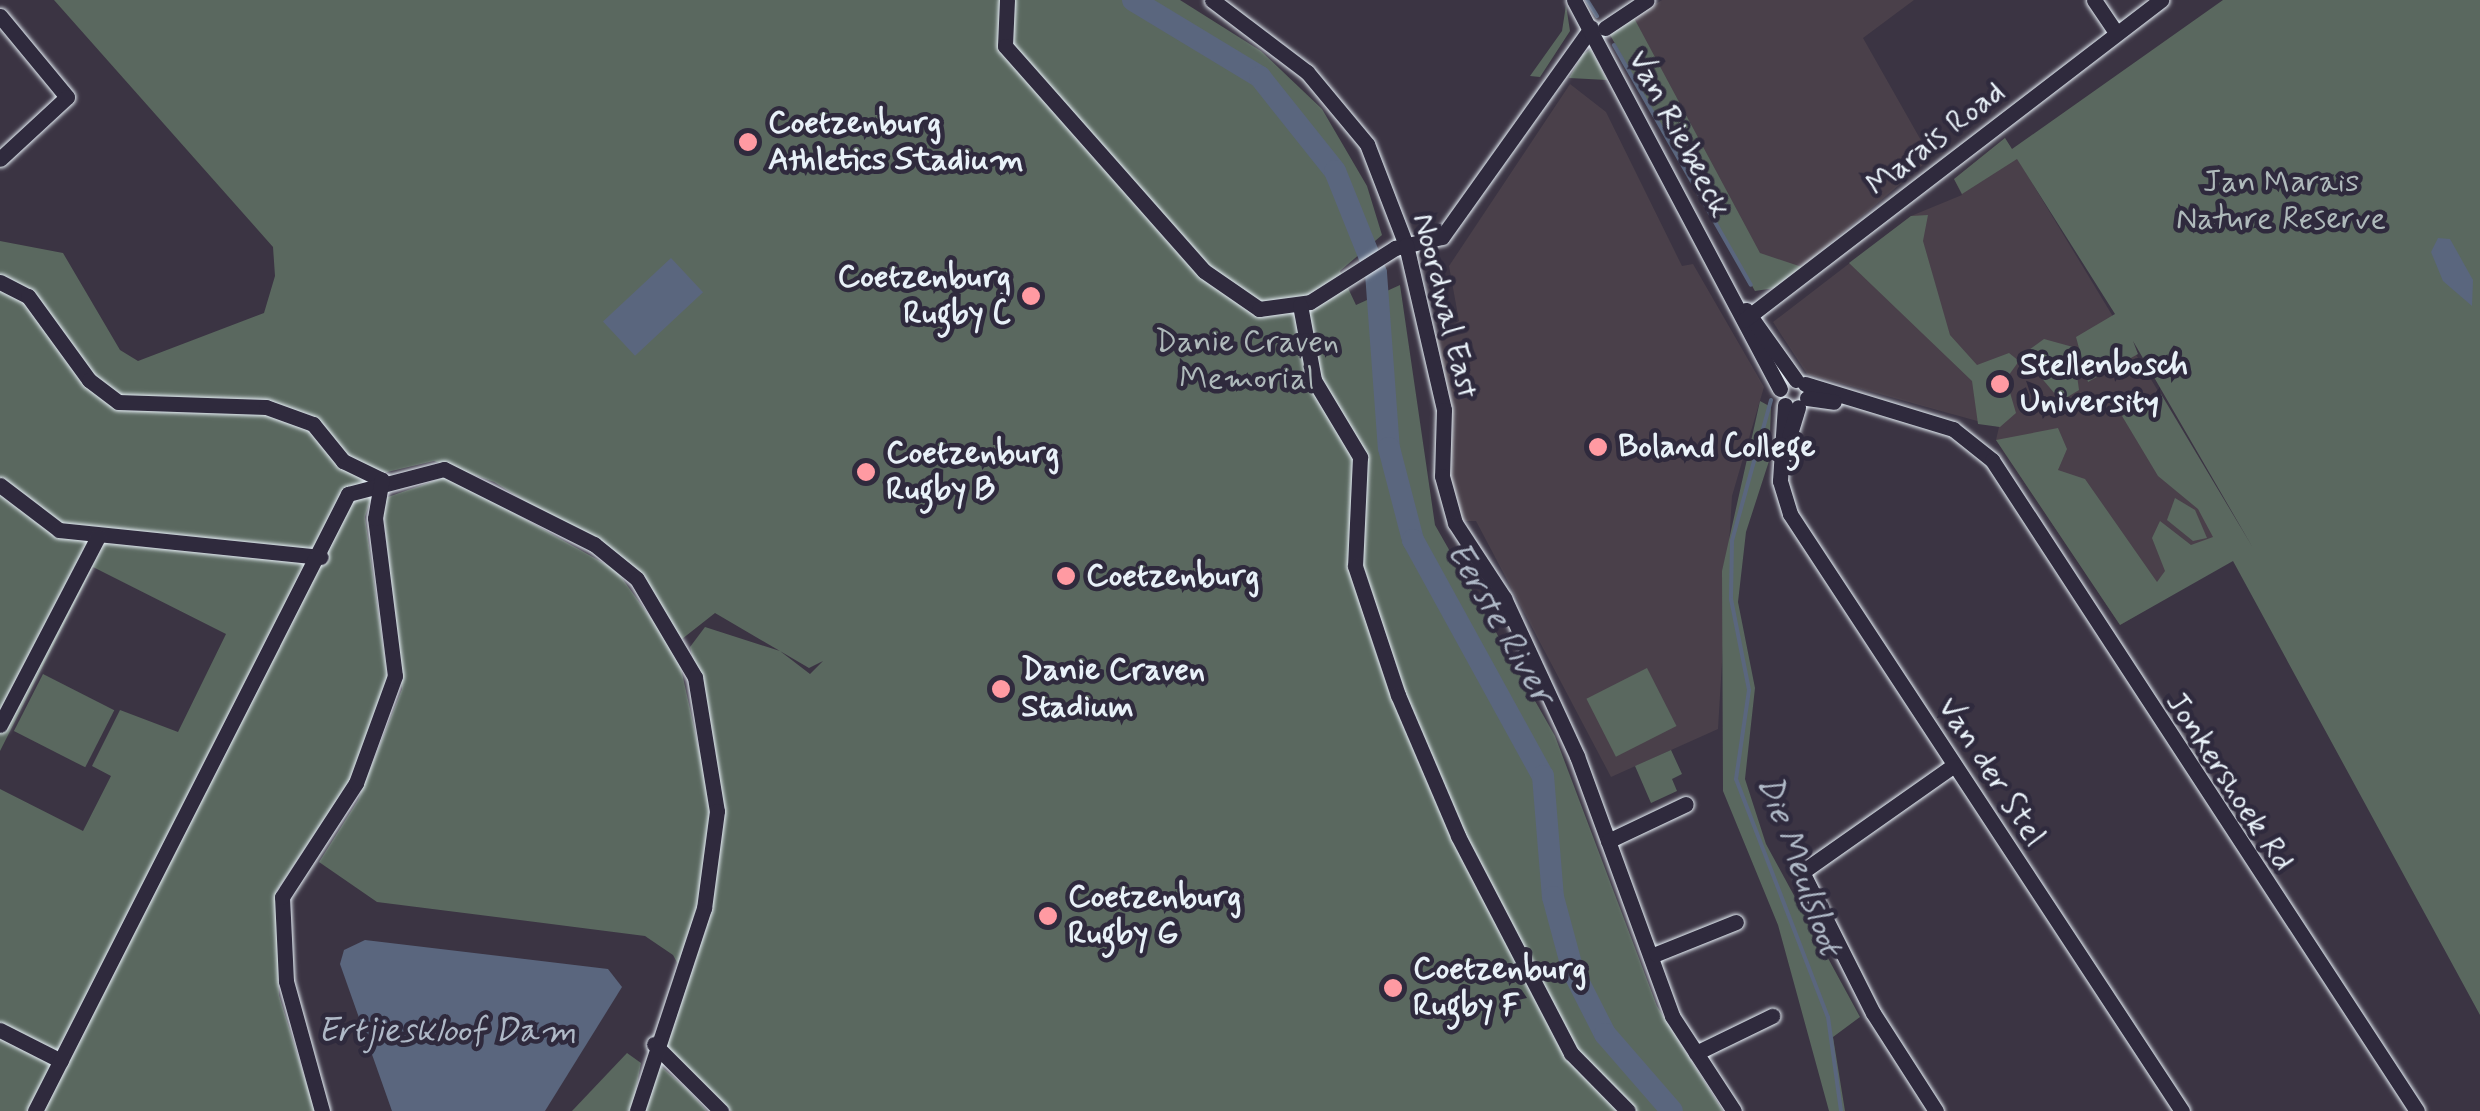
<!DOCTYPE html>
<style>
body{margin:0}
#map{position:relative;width:2480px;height:1111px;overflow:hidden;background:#3b3443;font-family:Mynerve,sans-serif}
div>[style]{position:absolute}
.built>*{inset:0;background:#4a404a}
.green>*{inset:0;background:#5a685f;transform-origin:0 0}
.water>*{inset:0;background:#5a667e;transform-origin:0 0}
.stream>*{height:4px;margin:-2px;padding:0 2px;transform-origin:2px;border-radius:2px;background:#5a667e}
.river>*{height:22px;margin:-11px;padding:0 11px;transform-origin:11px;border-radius:11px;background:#5a667e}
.roads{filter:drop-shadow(0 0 2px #e8f1f8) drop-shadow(0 0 2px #e8f1f8)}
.minor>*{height:15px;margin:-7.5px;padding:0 7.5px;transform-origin:7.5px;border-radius:7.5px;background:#2f2a3d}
.dots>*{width:28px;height:28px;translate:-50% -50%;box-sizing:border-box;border:5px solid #2f2a3d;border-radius:50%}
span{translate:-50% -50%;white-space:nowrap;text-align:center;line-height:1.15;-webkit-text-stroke:9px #2f2a3d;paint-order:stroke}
.poi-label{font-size:32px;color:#e8f1f8;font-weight:700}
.left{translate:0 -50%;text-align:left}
.right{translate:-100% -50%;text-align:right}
.street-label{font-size:32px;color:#e8f1f8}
.park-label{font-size:32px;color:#afbabb}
.water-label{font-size:35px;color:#afb9c7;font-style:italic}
</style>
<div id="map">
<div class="built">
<i style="clip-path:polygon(1662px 0,1914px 0,1863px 38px,1931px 158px,1802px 267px,1755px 291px,1609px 33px)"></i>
<i style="clip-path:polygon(1570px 84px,1606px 112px,1682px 266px,1693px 264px,1764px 387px,1732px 496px,1718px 729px,1611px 777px,1476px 521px,1463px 521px,1457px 510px,1448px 480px,1452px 411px,1433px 336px,1459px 321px,1449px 266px)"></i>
<i style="clip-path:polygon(2005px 138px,2253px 548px,2120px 625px,1996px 440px,1999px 427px,1807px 374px,1773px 322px,1911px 216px,1962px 195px,1954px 179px)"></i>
</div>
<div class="green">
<i style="clip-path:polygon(54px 0,1180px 0,1261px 51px,1322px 109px,1367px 186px,1382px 235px,1340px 271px,1356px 305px,1400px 285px,1435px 525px,1555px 736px,1657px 1006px,1723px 1111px,731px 1111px,663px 1044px,687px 981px,673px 955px,645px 936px,377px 902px,319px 862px,358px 800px,402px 689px,382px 499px,448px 476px,616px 570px,678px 655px,701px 758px,716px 753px,690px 647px,705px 627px,780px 651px,810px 674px,823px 661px,809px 668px,715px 613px,682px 639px,634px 569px,494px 482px,434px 461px,379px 474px,365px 517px,389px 688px,361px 764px,276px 892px,279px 995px,315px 1111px,0 1111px,0 789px,83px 831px,111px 776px,92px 766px,120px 710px,178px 732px,226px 634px,93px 567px,0 751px,0 241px,63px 253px,120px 350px,138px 361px,264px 313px,275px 276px,273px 247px)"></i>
<i style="clip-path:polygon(2223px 0,2480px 0,2480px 1015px,2233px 561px,2120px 625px,1996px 440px,2058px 428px,2067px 449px,2058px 470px,2085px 479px,2157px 582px,2165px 571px,2152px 538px,2160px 521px,2191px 545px,2213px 537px,2198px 509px,2158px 476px,2122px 416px,2161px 394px,2253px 548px,2133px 341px,2138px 354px,2088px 382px,2076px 337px,2115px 314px,2017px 159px,1962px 194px,1954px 179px,2005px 138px,2012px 149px)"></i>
<i style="clip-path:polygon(1566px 5px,1570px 31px,1540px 77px,1530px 76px,1562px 31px)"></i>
<i style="clip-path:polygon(1634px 18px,1760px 253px,1802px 267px,1775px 288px,1755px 291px,1609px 33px)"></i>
<i style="clip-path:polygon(1591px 49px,1607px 80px,1569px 78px,1583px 54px)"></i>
<i style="clip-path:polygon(1928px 215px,1923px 241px,1950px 335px,1977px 365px,2009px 353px,2019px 361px,2006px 379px,2016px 413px,2000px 427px,1978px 424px,1972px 381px,1849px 263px,1911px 216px)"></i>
<i style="clip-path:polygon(2044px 339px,2073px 347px,2079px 390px,2061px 401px,2022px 355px)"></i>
<i style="clip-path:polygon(1760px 401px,1771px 407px,1769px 461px,1746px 532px,1738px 602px,1755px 688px,1745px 779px,1766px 844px,1860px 1017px,1833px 1037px,1845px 1111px,1829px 1111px,1778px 925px,1723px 791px,1722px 571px)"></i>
<i style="clip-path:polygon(2175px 498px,2195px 510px,2207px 538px,2193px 541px,2167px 520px)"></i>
<i style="left:1647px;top:668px;width:65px;height:68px;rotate:63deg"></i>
<i style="left:43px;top:674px;width:80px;height:64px;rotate:27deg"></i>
<i style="clip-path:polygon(1671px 750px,1682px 774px,1672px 779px,1677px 791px,1651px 803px,1635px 766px)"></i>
<i style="clip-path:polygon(627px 1053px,641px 1063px,632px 1111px,572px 1111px)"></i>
<i style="clip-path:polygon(656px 1062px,687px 1089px,707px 1111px,644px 1111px)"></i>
</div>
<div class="water">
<i style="clip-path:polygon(2438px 238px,2450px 239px,2473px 280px,2472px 306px,2443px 281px,2431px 252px)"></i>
<i style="left:671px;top:258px;width:47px;height:93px;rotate:47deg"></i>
<i style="clip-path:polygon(365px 940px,608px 969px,622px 987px,545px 1111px,392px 1111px,340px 964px,344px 950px)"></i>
</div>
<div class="stream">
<i style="left:1587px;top:0;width:19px;rotate:58deg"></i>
<i style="left:1614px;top:45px;width:276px;rotate:60.3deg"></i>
<i style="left:1771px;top:400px;width:146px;rotate:105.5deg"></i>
<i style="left:1732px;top:541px;width:58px;rotate:91deg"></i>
<i style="left:1731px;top:599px;width:93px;rotate:78.8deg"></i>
<i style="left:1749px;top:690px;width:90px;rotate:98.3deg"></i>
<i style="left:1736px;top:779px;width:255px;rotate:68.9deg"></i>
<i style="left:1828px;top:1017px;width:95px;rotate:82.1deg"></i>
</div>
<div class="river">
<i style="left:1133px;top:0;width:149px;rotate:31.2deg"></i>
<i style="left:1260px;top:77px;width:120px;rotate:51.4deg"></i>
<i style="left:1335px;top:171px;width:110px;rotate:68.1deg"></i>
<i style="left:1376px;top:273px;width:175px;rotate:85.8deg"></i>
<i style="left:1389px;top:448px;width:95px;rotate:75.4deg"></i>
<i style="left:1413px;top:540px;width:269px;rotate:61.2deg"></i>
<i style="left:1543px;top:776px;width:121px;rotate:85.3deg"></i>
<i style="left:1553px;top:897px;width:77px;rotate:74.9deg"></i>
<i style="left:1573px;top:971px;width:71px;rotate:63.1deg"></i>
<i style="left:1605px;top:1034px;width:102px;rotate:49deg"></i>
</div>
<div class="roads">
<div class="minor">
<i style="left:1007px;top:0;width:46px;rotate:92.5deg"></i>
<i style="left:1005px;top:46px;width:300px;rotate:48.5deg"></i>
<i style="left:1204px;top:271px;width:67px;rotate:34.6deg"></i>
<i style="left:1259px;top:309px;width:51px;rotate:-7.8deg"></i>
<i style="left:1310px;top:302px;width:101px;rotate:-32.4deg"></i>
<i style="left:1395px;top:248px;width:48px;rotate:-13.2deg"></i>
<i style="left:1442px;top:237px;width:257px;rotate:-54.5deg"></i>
<i style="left:1212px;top:0;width:119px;rotate:37.2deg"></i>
<i style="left:1307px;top:72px;width:94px;rotate:50.2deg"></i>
<i style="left:1367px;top:144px;width:108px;rotate:68.9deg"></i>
<i style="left:1406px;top:245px;width:169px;rotate:77deg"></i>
<i style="left:1444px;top:410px;width:66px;rotate:91.7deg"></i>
<i style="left:1442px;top:476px;width:49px;rotate:74.5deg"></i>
<i style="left:1455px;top:523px;width:90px;rotate:56.8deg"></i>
<i style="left:1504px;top:598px;width:174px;rotate:65.2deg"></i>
<i style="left:1577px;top:756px;width:277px;rotate:69.9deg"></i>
<i style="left:1672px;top:1016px;width:113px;rotate:56.9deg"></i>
<i style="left:1574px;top:0;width:440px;rotate:62.1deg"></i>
<i style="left:2094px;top:0;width:40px;rotate:56deg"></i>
<i style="left:0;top:16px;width:105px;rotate:50.4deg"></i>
<i style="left:67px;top:97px;width:91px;rotate:137.2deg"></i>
<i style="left:1605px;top:28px;width:50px;rotate:-33.7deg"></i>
<i style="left:0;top:282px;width:31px;rotate:27deg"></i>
<i style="left:28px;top:296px;width:104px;rotate:54deg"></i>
<i style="left:89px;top:380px;width:36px;rotate:37deg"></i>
<i style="left:118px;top:402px;width:148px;rotate:1.9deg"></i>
<i style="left:266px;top:407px;width:50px;rotate:19.9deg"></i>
<i style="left:313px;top:424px;width:48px;rotate:51deg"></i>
<i style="left:343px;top:461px;width:43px;rotate:26deg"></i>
<i style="left:1300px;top:305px;width:76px;rotate:79.4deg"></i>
<i style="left:1314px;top:380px;width:90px;rotate:59.1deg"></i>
<i style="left:1360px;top:457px;width:109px;rotate:92.6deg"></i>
<i style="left:1355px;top:566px;width:136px;rotate:71.6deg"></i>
<i style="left:1398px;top:695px;width:153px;rotate:66.9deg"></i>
<i style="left:1458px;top:836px;width:245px;rotate:62.5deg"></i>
<i style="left:1571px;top:1053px;width:81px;rotate:45.5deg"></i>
<i style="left:1746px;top:310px;width:86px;rotate:54.5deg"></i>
<i style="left:1744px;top:320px;width:526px;rotate:-37.5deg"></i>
<i style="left:1805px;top:384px;width:155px;rotate:16.9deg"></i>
<i style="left:1953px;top:429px;width:50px;rotate:38.5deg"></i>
<i style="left:1992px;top:460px;width:777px;rotate:56.86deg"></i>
<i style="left:1807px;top:398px;width:27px;rotate:8deg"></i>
<i style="left:1785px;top:405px;width:76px;rotate:93.8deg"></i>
<i style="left:1780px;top:481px;width:34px;rotate:73deg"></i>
<i style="left:1790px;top:514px;width:714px;rotate:56.71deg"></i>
<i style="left:1789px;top:437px;width:31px;rotate:-73deg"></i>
<i style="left:0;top:485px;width:74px;rotate:37.3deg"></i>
<i style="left:59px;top:530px;width:263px;rotate:5.9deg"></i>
<i style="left:0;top:725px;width:212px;rotate:-62.5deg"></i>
<i style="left:1608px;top:841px;width:86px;rotate:-25.4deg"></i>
<i style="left:1656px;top:954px;width:86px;rotate:-21.8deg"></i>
<i style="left:0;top:1030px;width:68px;rotate:26.9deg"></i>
<i style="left:654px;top:1044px;width:95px;rotate:45deg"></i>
<i style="left:1696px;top:1053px;width:85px;rotate:-26deg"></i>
<i style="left:35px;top:1111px;width:692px;rotate:-63.1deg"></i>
<i style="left:348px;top:494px;width:99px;rotate:-14.6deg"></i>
<i style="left:444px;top:469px;width:168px;rotate:26.6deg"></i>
<i style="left:594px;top:544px;width:55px;rotate:39.1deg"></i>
<i style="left:637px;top:579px;width:114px;rotate:59.4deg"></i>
<i style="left:695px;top:677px;width:136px;rotate:80.7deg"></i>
<i style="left:717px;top:811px;width:98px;rotate:97.6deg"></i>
<i style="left:704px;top:908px;width:214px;rotate:108.3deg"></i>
<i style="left:322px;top:1111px;width:135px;rotate:-105.5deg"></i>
<i style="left:286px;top:981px;width:84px;rotate:-92.7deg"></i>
<i style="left:282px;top:897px;width:136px;rotate:-57deg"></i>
<i style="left:356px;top:783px;width:114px;rotate:-70deg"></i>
<i style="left:395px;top:676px;width:159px;rotate:-97.2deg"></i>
<i style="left:375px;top:518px;width:39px;rotate:-80deg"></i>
<i style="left:1936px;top:1111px;width:117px;rotate:-122.7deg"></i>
<i style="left:1873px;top:1013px;width:158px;rotate:-116.7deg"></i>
<i style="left:1802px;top:872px;width:184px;rotate:-35.1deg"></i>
</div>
</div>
<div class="dots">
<i style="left:748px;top:142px;background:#ff9aa2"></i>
<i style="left:1031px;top:296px;background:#ff9aa2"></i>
<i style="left:2000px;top:384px;background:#ff9aa2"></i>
<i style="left:1598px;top:447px;background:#ff9aa2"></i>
<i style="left:866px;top:472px;background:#ff9aa2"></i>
<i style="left:1066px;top:576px;background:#ff9aa2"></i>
<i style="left:1001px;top:689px;background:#ff9aa2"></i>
<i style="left:1048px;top:916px;background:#ff9aa2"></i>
<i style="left:1393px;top:988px;background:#ff9aa2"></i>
</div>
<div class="poi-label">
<span class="left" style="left:768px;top:142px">Coetzenburg<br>Athletics Stadium</span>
<span class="right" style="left:1011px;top:296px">Coetzenburg<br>Rugby C</span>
<span class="left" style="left:2020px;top:384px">Stellenbosch<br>University</span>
<span class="left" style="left:1618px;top:447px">Boland College</span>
<span class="left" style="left:886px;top:472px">Coetzenburg<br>Rugby B</span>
<span class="left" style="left:1086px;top:576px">Coetzenburg</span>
<span class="left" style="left:1021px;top:689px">Danie Craven<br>Stadium</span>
<span class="left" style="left:1068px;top:916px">Coetzenburg<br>Rugby G</span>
<span class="left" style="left:1413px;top:988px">Coetzenburg<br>Rugby F</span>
</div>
<div class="street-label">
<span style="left:1679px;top:134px;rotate:62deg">Van Riebeeck</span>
<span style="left:1936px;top:139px;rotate:-38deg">Marais Road</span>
<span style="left:1445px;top:306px;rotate:76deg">Noordwal East</span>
<span style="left:1991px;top:772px;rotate:57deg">Van der Stel</span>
<span style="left:2229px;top:782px;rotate:57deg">Jonkershoek Rd</span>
</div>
<div class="park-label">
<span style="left:2281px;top:201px">Jan Marais<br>Nature Reserve</span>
<span style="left:1247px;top:361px">Danie Craven<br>Memorial</span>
</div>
<div class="water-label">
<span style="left:1500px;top:623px;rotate:60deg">Eerste River</span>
<span style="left:1799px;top:865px;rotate:70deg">Die Meulsloot</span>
<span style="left:447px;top:1031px">Ertjieskloof Dam</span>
</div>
</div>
